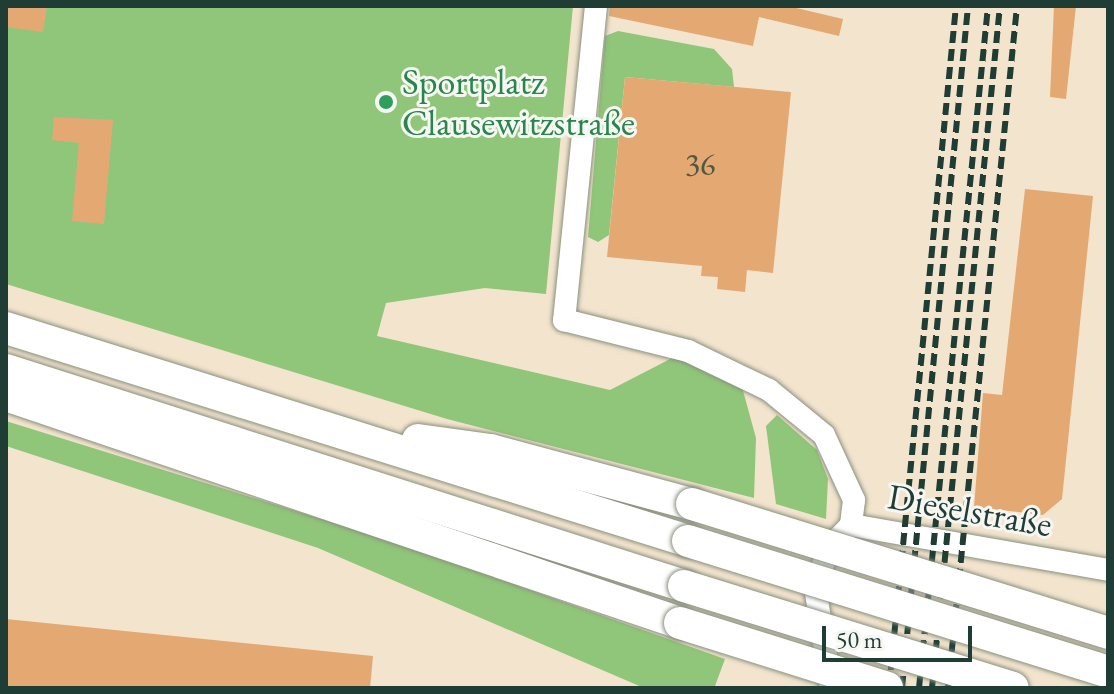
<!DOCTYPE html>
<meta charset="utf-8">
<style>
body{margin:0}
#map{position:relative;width:1114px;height:694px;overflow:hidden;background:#f3e4cd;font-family:"EB Garamond",serif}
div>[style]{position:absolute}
.green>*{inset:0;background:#90c679}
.building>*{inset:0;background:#e4a973}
.roads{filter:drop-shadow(0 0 2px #899080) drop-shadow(0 0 2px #899080)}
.minor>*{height:22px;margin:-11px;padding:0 11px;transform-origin:11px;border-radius:11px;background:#fff}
.highway>*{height:32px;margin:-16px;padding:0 16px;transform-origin:16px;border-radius:16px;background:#fff}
.rail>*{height:6px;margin-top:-3px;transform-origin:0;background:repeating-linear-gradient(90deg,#1f3d34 0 12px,transparent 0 18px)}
.bridges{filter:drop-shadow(0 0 2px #899080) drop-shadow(0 0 2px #899080)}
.highway-bridge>*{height:32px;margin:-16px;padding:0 16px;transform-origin:16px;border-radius:16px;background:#fff}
.dots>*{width:22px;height:22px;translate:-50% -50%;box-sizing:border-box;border:4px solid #f6f6f2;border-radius:50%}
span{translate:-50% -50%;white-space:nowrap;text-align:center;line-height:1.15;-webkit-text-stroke:6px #f6f6f2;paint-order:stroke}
.number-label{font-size:32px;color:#505844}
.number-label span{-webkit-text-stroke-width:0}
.leisure-label{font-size:36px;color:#27864d}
.left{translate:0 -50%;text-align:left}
.street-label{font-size:36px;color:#1f3d34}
.frame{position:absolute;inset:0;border:8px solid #1f3d34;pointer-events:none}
.scale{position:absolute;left:822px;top:626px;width:150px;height:36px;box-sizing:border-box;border:4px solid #1f3d34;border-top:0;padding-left:10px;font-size:24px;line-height:28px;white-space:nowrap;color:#1f3d34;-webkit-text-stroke:6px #f6f6f2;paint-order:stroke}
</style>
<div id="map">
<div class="green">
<i style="clip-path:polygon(6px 6px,573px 6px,546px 294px,485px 288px,386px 303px,377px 336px,610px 390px,674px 357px,706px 369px,742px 387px,756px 438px,754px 498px,447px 419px,6px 284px)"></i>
<i style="clip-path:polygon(618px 31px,714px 49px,732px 69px,734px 87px,625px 77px,609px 235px,598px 242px,588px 237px,605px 36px)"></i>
<i style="clip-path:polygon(777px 415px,817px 450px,828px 479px,826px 519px,776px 504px,766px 426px)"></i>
<i style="clip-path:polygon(6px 421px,389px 540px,725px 659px,715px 686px,644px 688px,318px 548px,6px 446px)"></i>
</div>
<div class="building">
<i style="clip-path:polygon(6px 6px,47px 6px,43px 32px,6px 27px)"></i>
<i style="clip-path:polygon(610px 6px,788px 6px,843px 19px,839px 36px,759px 17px,753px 46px,609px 16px)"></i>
<i style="clip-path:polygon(1054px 6px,1076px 6px,1066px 99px,1050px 97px)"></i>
<i style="clip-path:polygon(625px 77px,791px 92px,773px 273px,747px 270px,745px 292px,717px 289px,718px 277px,701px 276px,702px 266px,607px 257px)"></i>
<i style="clip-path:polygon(54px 117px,113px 120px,104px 224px,72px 221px,79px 143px,52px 140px)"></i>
<i style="clip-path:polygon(1025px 189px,1093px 196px,1062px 499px,1043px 515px,974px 507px,983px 393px,1002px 395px)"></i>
<i style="clip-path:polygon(6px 619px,373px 656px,370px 688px,6px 688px)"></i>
</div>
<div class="roads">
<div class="minor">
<i style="left:596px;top:6px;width:316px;rotate:95.8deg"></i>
<i style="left:564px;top:320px;width:128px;rotate:14deg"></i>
<i style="left:688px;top:351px;width:90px;rotate:25.7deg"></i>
<i style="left:769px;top:390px;width:71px;rotate:39.3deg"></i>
<i style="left:824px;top:435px;width:72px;rotate:65.2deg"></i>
<i style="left:854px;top:500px;width:25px;rotate:97deg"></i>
<i style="left:831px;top:688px;width:102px;rotate:-99deg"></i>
<i style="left:815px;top:587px;width:41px;rotate:-70.3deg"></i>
<i style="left:829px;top:548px;width:32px;rotate:-46deg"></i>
<i style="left:851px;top:525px;width:261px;rotate:9.9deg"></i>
</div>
<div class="highway">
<i style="left:6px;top:328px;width:714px;rotate:17.34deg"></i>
<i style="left:6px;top:370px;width:712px;rotate:17.67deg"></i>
<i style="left:6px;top:395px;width:712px;rotate:18.69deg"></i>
<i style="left:418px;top:440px;width:73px;rotate:7.9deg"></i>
<i style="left:490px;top:450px;width:209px;rotate:15deg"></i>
</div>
</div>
<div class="rail">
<i style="left:889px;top:688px;width:685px;rotate:-84.39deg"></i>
<i style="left:902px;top:688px;width:685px;rotate:-84.47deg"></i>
<i style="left:919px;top:688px;width:685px;rotate:-84.22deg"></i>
<i style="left:932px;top:688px;width:685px;rotate:-84.31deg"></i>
<i style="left:948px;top:688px;width:685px;rotate:-84.22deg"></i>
</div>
<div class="bridges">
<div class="highway-bridge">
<i style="left:692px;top:504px;width:436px;rotate:17.2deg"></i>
<i style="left:688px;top:541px;width:440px;rotate:17.3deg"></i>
<i style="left:684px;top:586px;width:344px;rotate:17.2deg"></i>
<i style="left:680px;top:623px;width:217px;rotate:17.4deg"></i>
</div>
</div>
<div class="dots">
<i style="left:386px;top:102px;background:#2e9e5b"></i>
</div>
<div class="number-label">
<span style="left:700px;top:164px">36</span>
</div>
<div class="leisure-label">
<span class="left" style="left:402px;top:102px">Sportplatz<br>Clausewitzstraße</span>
</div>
<div class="street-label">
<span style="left:970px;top:510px;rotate:10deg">Dieselstraße</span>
</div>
<div class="frame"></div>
<div class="scale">50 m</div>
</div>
